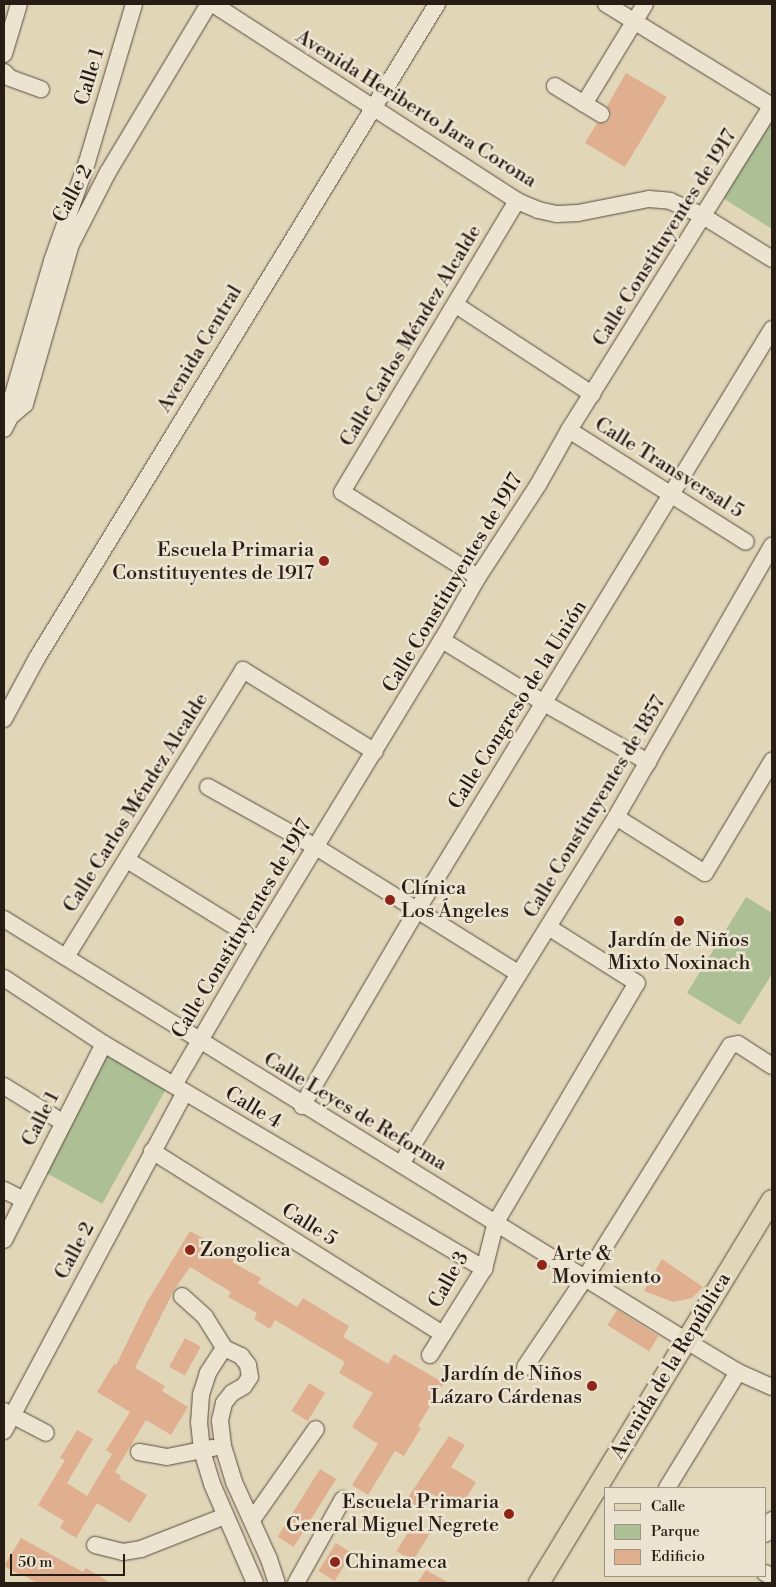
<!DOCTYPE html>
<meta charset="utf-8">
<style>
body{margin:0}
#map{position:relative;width:776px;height:1587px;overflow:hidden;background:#e2d6b8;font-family:"Libre Bodoni",serif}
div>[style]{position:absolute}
.green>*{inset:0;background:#adbf94;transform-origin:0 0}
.building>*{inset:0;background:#e0af8f;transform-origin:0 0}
.roads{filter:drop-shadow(0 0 1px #564b3e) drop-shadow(0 0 1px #564b3e)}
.minor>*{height:16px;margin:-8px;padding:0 8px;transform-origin:8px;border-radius:8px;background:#ece4d1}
.major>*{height:20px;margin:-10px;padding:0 10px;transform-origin:10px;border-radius:10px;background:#e2d6b8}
.dots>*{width:14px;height:14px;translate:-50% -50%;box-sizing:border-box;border:2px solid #ece4d1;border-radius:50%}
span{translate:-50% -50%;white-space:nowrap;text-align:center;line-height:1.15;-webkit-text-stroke:5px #ece4d1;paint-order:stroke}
.street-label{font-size:20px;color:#281d15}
.poi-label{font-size:20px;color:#281d15}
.right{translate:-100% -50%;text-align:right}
.left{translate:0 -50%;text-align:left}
.frame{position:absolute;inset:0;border:5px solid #281d15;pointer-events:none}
.legend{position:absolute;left:604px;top:1487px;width:162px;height:90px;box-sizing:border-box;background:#ece4d1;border:1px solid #9e9486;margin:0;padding:6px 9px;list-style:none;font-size:15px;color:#281d15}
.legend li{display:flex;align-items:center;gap:10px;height:25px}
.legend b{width:25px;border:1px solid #9e9486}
.scale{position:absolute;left:10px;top:1554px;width:115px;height:22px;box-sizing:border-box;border:2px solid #281d15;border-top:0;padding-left:6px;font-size:15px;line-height:18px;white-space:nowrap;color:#281d15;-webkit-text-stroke:4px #ece4d1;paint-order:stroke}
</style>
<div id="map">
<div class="green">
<i style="clip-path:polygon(772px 119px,772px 229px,723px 198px)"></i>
<i style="clip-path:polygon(746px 897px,772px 913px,772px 974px,740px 1025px,687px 993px)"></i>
<i style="left:108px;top:1047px;width:71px;height:140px;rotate:29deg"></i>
</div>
<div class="building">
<i style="clip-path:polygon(626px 73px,667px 97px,625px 167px,585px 143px,597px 123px,605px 123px,610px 119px,611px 114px,607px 106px)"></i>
<i style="clip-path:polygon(190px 1231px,236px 1256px,232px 1262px,261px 1278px,258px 1283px,297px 1307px,303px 1298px,349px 1326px,343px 1337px,388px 1364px,394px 1354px,444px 1383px,418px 1426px,421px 1428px,404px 1456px,395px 1451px,368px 1495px,352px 1485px,378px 1444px,352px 1427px,373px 1393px,339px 1373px,345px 1362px,275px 1320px,270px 1329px,254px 1319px,257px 1313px,228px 1297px,231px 1292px,190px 1267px,174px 1290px,135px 1368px,165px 1386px,162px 1391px,188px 1407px,171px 1435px,146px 1420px,115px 1472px,121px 1476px,119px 1478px,147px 1495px,130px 1523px,97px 1503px,76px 1538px,60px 1528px,64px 1521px,38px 1505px,65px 1460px,60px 1458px,77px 1430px,93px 1439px,67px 1483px,87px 1496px,112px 1454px,106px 1450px,130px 1412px,97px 1392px,114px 1364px,116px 1365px,147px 1302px)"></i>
<i style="clip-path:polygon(662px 1259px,703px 1287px,692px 1298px,673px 1302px,644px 1291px)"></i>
<i style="left:617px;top:1310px;width:49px;height:18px;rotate:32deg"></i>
<i style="left:185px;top:1338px;width:18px;height:33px;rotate:29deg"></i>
<i style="left:309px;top:1383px;width:19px;height:33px;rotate:32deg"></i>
<i style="clip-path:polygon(449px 1436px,465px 1445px,451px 1467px,476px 1482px,459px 1510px,432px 1494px,421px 1512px,405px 1502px)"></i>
<i style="left:320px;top:1469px;width:19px;height:80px;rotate:32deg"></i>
<i style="left:414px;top:1523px;width:19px;height:33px;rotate:32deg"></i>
<i style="clip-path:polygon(21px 1538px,83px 1572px,86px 1568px,111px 1583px,37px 1583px,21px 1574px,20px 1575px,4px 1566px)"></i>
<i style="left:336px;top:1543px;width:19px;height:33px;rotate:32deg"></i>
<i style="clip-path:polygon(426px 1570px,449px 1583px,417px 1583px)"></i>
</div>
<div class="roads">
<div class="minor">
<i style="left:213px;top:4px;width:362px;rotate:32.9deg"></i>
<i style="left:517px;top:201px;width:23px;rotate:23deg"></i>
<i style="left:538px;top:210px;width:19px;rotate:12deg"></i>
<i style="left:557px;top:214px;width:21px;rotate:-3deg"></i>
<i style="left:578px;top:213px;width:72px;rotate:-11.2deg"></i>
<i style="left:649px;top:199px;width:21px;rotate:5deg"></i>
<i style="left:670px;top:201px;width:36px;rotate:24deg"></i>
<i style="left:703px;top:216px;width:81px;rotate:31.9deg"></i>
<i style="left:606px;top:4px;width:195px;rotate:31.6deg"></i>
<i style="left:4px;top:54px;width:52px;rotate:-73.3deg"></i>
<i style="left:4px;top:72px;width:8px;rotate:45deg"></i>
<i style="left:10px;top:78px;width:33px;rotate:20deg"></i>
<i style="left:555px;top:86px;width:54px;rotate:31.3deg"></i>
<i style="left:584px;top:104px;width:117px;rotate:-58.6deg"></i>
<i style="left:456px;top:305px;width:163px;rotate:33.2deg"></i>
<i style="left:10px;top:417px;width:19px;rotate:-84deg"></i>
<i style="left:12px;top:398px;width:143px;rotate:-73.7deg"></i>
<i style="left:52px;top:261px;width:105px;rotate:-70.5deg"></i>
<i style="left:87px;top:162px;width:165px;rotate:-73.4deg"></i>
<i style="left:4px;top:429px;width:13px;rotate:-63deg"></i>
<i style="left:10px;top:417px;width:20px;rotate:-41deg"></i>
<i style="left:25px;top:404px;width:166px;rotate:-74deg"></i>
<i style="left:71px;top:244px;width:81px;rotate:-62.8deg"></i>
<i style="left:108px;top:172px;width:196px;rotate:-59deg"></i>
<i style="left:569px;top:430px;width:209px;rotate:32.3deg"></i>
<i style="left:478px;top:577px;width:160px;rotate:-148deg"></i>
<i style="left:342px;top:492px;width:340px;rotate:-59deg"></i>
<i style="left:442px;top:640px;width:120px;rotate:31.7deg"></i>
<i style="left:544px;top:703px;width:120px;rotate:29.6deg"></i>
<i style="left:4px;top:719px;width:69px;rotate:-61.6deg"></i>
<i style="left:37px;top:658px;width:767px;rotate:-58.55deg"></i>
<i style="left:208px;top:787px;width:124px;rotate:29.1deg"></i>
<i style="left:316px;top:847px;width:239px;rotate:32deg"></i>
<i style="left:616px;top:817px;width:105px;rotate:32.2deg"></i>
<i style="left:705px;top:873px;width:131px;rotate:-59.1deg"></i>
<i style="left:127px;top:860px;width:154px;rotate:31.7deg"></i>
<i style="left:4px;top:919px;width:801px;rotate:31.72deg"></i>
<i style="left:685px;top:1340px;width:62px;rotate:31.1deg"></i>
<i style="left:738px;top:1372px;width:37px;rotate:24deg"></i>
<i style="left:66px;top:957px;width:337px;rotate:-58.3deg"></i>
<i style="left:243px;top:670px;width:155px;rotate:31.8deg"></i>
<i style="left:4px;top:978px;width:120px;rotate:33.4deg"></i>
<i style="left:104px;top:1044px;width:442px;rotate:30.6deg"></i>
<i style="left:174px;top:1085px;width:167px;rotate:-59.7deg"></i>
<i style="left:258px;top:941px;width:353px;rotate:-58.6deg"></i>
<i style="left:442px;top:640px;width:73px;rotate:-60.3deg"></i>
<i style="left:478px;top:577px;width:110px;rotate:-56.9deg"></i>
<i style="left:538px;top:485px;width:63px;rotate:-60.6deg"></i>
<i style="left:569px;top:430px;width:383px;rotate:-58deg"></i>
<i style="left:4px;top:1086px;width:70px;rotate:31.7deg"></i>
<i style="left:302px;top:1106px;width:227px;rotate:-59.6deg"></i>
<i style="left:417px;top:910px;width:681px;rotate:-58.57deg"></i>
<i style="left:152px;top:1151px;width:344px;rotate:32.2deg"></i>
<i style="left:401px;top:1164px;width:408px;rotate:-58.2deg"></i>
<i style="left:616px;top:817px;width:313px;rotate:-60.1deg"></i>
<i style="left:4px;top:1190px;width:22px;rotate:27deg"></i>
<i style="left:4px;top:1240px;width:220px;rotate:-63deg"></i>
<i style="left:182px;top:1296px;width:31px;rotate:42deg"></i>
<i style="left:205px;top:1317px;width:36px;rotate:58deg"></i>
<i style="left:224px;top:1348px;width:19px;rotate:25deg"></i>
<i style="left:241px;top:1356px;width:11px;rotate:52deg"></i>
<i style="left:248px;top:1365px;width:12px;rotate:81deg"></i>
<i style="left:250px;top:1377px;width:11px;rotate:124deg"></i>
<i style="left:244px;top:1386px;width:14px;rotate:150deg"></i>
<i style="left:232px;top:1393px;width:13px;rotate:129deg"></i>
<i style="left:224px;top:1403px;width:18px;rotate:103deg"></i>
<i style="left:220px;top:1421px;width:25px;rotate:83deg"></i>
<i style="left:223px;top:1446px;width:38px;rotate:73deg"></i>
<i style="left:234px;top:1482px;width:85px;rotate:65.6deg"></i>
<i style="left:269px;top:1559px;width:25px;rotate:72deg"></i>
<i style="left:224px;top:1348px;width:30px;rotate:123deg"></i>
<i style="left:208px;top:1373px;width:23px;rotate:108deg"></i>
<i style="left:201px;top:1395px;width:27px;rotate:94deg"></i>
<i style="left:199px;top:1422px;width:29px;rotate:84deg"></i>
<i style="left:202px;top:1451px;width:34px;rotate:73deg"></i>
<i style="left:212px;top:1484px;width:108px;rotate:66.5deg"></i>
<i style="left:430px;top:1355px;width:102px;rotate:-57.9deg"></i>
<i style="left:484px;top:1269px;width:49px;rotate:-75.7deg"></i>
<i style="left:496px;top:1222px;width:277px;rotate:-59.5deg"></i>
<i style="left:637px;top:983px;width:105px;rotate:-147.8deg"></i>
<i style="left:525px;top:1367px;width:107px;rotate:-56deg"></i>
<i style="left:585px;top:1278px;width:274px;rotate:-58deg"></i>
<i style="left:730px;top:1046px;width:8px;rotate:-14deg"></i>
<i style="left:738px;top:1044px;width:40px;rotate:32.9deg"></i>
<i style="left:4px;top:1411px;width:47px;rotate:27.6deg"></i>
<i style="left:4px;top:1431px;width:384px;rotate:-61.9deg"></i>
<i style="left:139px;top:1452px;width:28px;rotate:10deg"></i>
<i style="left:167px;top:1457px;width:47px;rotate:-11.1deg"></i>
<i style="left:667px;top:1488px;width:136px;rotate:-58.5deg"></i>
<i style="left:252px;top:1520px;width:111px;rotate:-54.9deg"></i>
<i style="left:765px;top:1534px;width:16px;rotate:-63deg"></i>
<i style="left:95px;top:1545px;width:29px;rotate:14deg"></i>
<i style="left:123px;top:1552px;width:18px;rotate:-9deg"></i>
<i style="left:141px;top:1549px;width:90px;rotate:-21.4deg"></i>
<i style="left:765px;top:1573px;width:8px;rotate:30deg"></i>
<i style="left:296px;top:1583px;width:96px;rotate:-60.8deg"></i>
</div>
<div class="major">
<i style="left:539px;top:1583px;width:448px;rotate:-58.7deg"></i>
</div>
</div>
<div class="dots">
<i style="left:324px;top:561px;background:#8f2418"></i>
<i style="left:390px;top:900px;background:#8f2418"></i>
<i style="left:679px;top:921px;background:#8f2418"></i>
<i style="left:190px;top:1250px;background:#8f2418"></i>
<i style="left:542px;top:1265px;background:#8f2418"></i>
<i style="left:592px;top:1386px;background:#8f2418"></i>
<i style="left:509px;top:1514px;background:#8f2418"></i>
<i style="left:335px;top:1562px;background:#8f2418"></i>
</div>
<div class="street-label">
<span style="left:90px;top:77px;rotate:-73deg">Calle 1</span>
<span style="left:416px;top:109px;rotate:32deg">Avenida Heriberto Jara Corona</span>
<span style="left:73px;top:194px;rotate:-62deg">Calle 2</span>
<span style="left:665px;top:238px;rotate:-58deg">Calle Constituyentes de 1917</span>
<span style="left:411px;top:336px;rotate:-59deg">Calle Carlos Méndez Alcalde</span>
<span style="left:200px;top:349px;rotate:-59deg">Avenida Central</span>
<span style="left:669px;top:468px;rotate:32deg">Calle Transversal 5</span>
<span style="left:453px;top:583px;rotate:-59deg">Calle Constituyentes de 1917</span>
<span style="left:518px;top:705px;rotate:-58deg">Calle Congreso de la Unión</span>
<span style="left:136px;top:803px;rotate:-58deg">Calle Carlos Méndez Alcalde</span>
<span style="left:595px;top:807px;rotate:-59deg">Calle Constituyentes de 1857</span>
<span style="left:242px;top:929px;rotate:-59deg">Calle Constituyentes de 1917</span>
<span style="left:253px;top:1108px;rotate:31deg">Calle 4</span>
<span style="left:355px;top:1112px;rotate:31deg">Calle Leyes de Reforma</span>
<span style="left:41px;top:1119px;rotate:-63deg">Calle 1</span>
<span style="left:309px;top:1225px;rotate:32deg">Calle 5</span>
<span style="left:75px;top:1251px;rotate:-62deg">Calle 2</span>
<span style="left:449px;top:1280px;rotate:-61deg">Calle 3</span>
<span style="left:671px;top:1366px;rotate:-59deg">Avenida de la República</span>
</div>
<div class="poi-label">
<span class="right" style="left:314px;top:562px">Escuela Primaria<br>Constituyentes de 1917</span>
<span class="left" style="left:401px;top:900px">Clínica<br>Los Ángeles</span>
<span style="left:679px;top:952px">Jardín de Niños<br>Mixto Noxinach</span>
<span class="left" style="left:200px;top:1250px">Zongolica</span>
<span class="left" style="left:552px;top:1266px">Arte &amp;<br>Movimiento</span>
<span class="right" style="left:582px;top:1386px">Jardín de Niños<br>Lázaro Cárdenas</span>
<span class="right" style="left:499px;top:1514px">Escuela Primaria<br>General Miguel Negrete</span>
<span class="left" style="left:345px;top:1562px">Chinameca</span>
</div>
<div class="frame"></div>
<ul class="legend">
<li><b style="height:6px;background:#e2d6b8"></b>Calle</li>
<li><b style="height:14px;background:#adbf94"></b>Parque</li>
<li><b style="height:14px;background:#e0af8f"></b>Edificio</li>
</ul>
<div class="scale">50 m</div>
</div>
